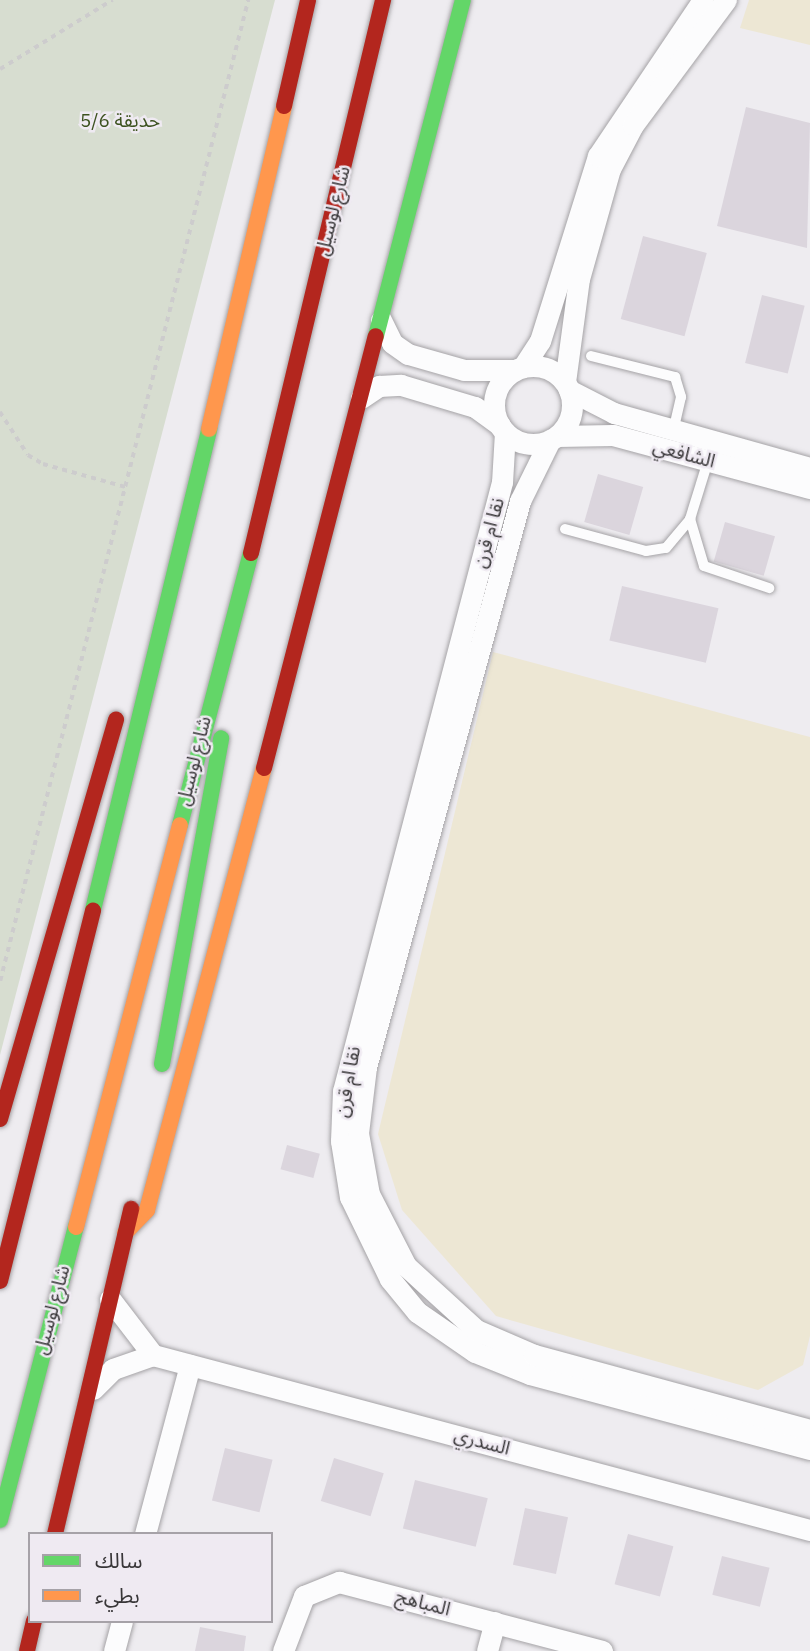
<!DOCTYPE html>
<meta charset="utf-8">
<style>
body{margin:0}
#map{position:relative;width:810px;height:1651px;overflow:hidden;background:#eeecf0;font-family:"IBM Plex Sans","Noto Sans Arabic",sans-serif}
div>[style]{position:absolute}
.green>*{inset:0;background:#d7ddd0}
.sand>*{inset:0;background:#ede7d4}
.building>*{inset:0;background:#dbd5dd;transform-origin:0 0}
.path>*{height:3.5px;margin-top:-1.75px;transform-origin:0;background:repeating-linear-gradient(90deg,#cdcccd 0 5px,transparent 0 10px)}
.roads{filter:drop-shadow(0 0 2px #a5a3a6) drop-shadow(0 0 2px #a5a3a6)}
.lane>*{height:10px;margin:-5px;padding:0 5px;transform-origin:5px;border-radius:5px;background:#fcfcfd}
.street>*{height:21px;margin:-10.5px;padding:0 10.5px;transform-origin:10.5px;border-radius:10.5px;background:#fcfcfd}
.street>.ring{margin:-10.5px;padding:0;box-sizing:content-box;background:none;border:21px solid #fcfcfd;border-radius:50%}
.fast>*{height:16px;margin:-8px;padding:0 8px;transform-origin:8px;border-radius:8px;background:#63d668}
.slow>*{height:16px;margin:-8px;padding:0 8px;transform-origin:8px;border-radius:8px;background:#ff974d}
.jam>*{height:16px;margin:-8px;padding:0 8px;transform-origin:8px;border-radius:8px;background:#b3261e}
span{translate:-50% -50%;white-space:nowrap;text-align:center;line-height:1.15;-webkit-text-stroke:5px #efeaf2;paint-order:stroke}
.park-label{font-size:19px;color:#3d5220}
.street-label{font-size:19px;color:#383638}
.legend{position:absolute;left:28px;top:1532px;width:245px;height:91px;box-sizing:border-box;background:#efeaf2;border:2px solid #a6a2a8;margin:0;padding:9px 12px;list-style:none;font-size:21px;color:#383638}
.legend li{display:flex;align-items:center;gap:14px;height:35px}
.legend b{width:35px;border:2px solid #a6a2a8}
</style>
<div id="map">
<div class="green">
<i style="clip-path:polygon(0 0,275px 0,0 1055px)"></i>
</div>
<div class="sand">
<i style="clip-path:polygon(749px 0,810px 0,810px 45px,740px 28px)"></i>
<i style="clip-path:polygon(493px 652px,810px 737px,810px 1336px,803px 1365px,758px 1390px,496px 1316px,402px 1210px,378px 1134px)"></i>
</div>
<div class="building">
<i style="clip-path:polygon(746px 107px,810px 123px,807px 248px,717px 226px)"></i>
<i style="left:643px;top:236px;width:66px;height:86px;rotate:15deg"></i>
<i style="left:762px;top:295px;width:44px;height:70px;rotate:14deg"></i>
<i style="left:598px;top:474px;width:47px;height:50px;rotate:16deg"></i>
<i style="left:725px;top:522px;width:52px;height:41px;rotate:16deg"></i>
<i style="left:622px;top:586px;width:99px;height:56px;rotate:13deg"></i>
<i style="left:287px;top:1145px;width:34px;height:25px;rotate:15deg"></i>
<i style="left:225px;top:1448px;width:49px;height:54px;rotate:14deg"></i>
<i style="left:334px;top:1458px;width:52px;height:45px;rotate:17deg"></i>
<i style="left:415px;top:1480px;width:75px;height:50px;rotate:14deg"></i>
<i style="left:525px;top:1508px;width:44px;height:58px;rotate:12deg"></i>
<i style="left:628px;top:1534px;width:47px;height:52px;rotate:15deg"></i>
<i style="left:722px;top:1556px;width:49px;height:40px;rotate:14deg"></i>
<i style="clip-path:polygon(200px 1627px,246px 1636px,244px 1651px,195px 1651px)"></i>
</div>
<div class="path">
<i style="left:0;top:69px;width:132px;rotate:-31.6deg"></i>
<i style="left:0;top:412px;width:51px;rotate:56.9deg"></i>
<i style="left:28px;top:455px;width:17px;rotate:31deg"></i>
<i style="left:43px;top:464px;width:89px;rotate:15.6deg"></i>
<i style="left:0;top:981px;width:1012px;rotate:-75.81deg"></i>
</div>
<div class="roads">
<div class="lane">
<i style="left:591px;top:356px;width:87px;rotate:14deg"></i>
<i style="left:675px;top:377px;width:21px;rotate:73deg"></i>
<i style="left:681px;top:397px;width:36px;rotate:103deg"></i>
<i style="left:690px;top:519px;width:49px;rotate:73.4deg"></i>
<i style="left:704px;top:566px;width:69px;rotate:18.7deg"></i>
<i style="left:565px;top:529px;width:84px;rotate:15.2deg"></i>
<i style="left:646px;top:551px;width:20px;rotate:-9deg"></i>
<i style="left:666px;top:548px;width:38px;rotate:-50deg"></i>
<i style="left:690px;top:519px;width:61px;rotate:-72.8deg"></i>
</div>
<div class="street">
<i style="left:381px;top:320px;width:25px;rotate:64deg"></i>
<i style="left:392px;top:343px;width:19px;rotate:35deg"></i>
<i style="left:408px;top:354px;width:58px;rotate:15.9deg"></i>
<i style="left:464px;top:370px;width:51px"></i>
<i class="ring" style="left:494px;top:366px;width:57px;height:57px"></i>
<i style="left:523px;top:367px;width:31px;rotate:-57deg"></i>
<i style="left:540px;top:341px;width:194px;rotate:-72.6deg"></i>
<i style="left:598px;top:156px;width:188px;rotate:-56.1deg"></i>
<i style="left:565px;top:382px;width:104px;rotate:-82.3deg"></i>
<i style="left:579px;top:279px;width:114px;rotate:-74.3deg"></i>
<i style="left:610px;top:169px;width:50px;rotate:-62.4deg"></i>
<i style="left:633px;top:125px;width:156px;rotate:-53.4deg"></i>
<i style="left:569px;top:390px;width:51px;rotate:27.1deg"></i>
<i style="left:614px;top:413px;width:204px;rotate:15.7deg"></i>
<i style="left:361px;top:398px;width:22px;rotate:-34deg"></i>
<i style="left:379px;top:386px;width:22px;rotate:-3deg"></i>
<i style="left:401px;top:385px;width:77px;rotate:16.6deg"></i>
<i style="left:475px;top:407px;width:31px;rotate:36deg"></i>
<i style="left:505px;top:432px;width:50px;rotate:93.4deg"></i>
<i style="left:502px;top:482px;width:629px;rotate:104.63deg"></i>
<i style="left:343px;top:1091px;width:50px;rotate:92.3deg"></i>
<i style="left:341px;top:1141px;width:57px;rotate:80.9deg"></i>
<i style="left:350px;top:1197px;width:91px;rotate:64deg"></i>
<i style="left:390px;top:1279px;width:43px;rotate:50.7deg"></i>
<i style="left:417px;top:1312px;width:70px;rotate:34.6deg"></i>
<i style="left:475px;top:1352px;width:59px;rotate:21.8deg"></i>
<i style="left:530px;top:1374px;width:290px;rotate:15deg"></i>
<i style="left:557px;top:436px;width:56px;rotate:-1deg"></i>
<i style="left:613px;top:435px;width:204px;rotate:15.1deg"></i>
<i style="left:550px;top:440px;width:68px;rotate:116.2deg"></i>
<i style="left:520px;top:501px;width:587px;rotate:105.22deg"></i>
<i style="left:366px;top:1067px;width:66px;rotate:96.9deg"></i>
<i style="left:358px;top:1133px;width:62px;rotate:79.8deg"></i>
<i style="left:369px;top:1194px;width:81px;rotate:62.8deg"></i>
<i style="left:406px;top:1266px;width:95px;rotate:42.4deg"></i>
<i style="left:476px;top:1330px;width:63px;rotate:23.3deg"></i>
<i style="left:534px;top:1355px;width:286px;rotate:15.2deg"></i>
<i style="left:110px;top:1299px;width:71px;rotate:52.5deg"></i>
<i style="left:93px;top:1389px;width:28px;rotate:-45deg"></i>
<i style="left:113px;top:1369px;width:42px;rotate:-19.3deg"></i>
<i style="left:153px;top:1355px;width:680px;rotate:14.92deg"></i>
<i style="left:145px;top:1534px;width:175px;rotate:-75.1deg"></i>
<i style="left:114px;top:1651px;width:31px;rotate:-75deg"></i>
<i style="left:283px;top:1651px;width:59px;rotate:-69.1deg"></i>
<i style="left:304px;top:1596px;width:38px;rotate:-22deg"></i>
<i style="left:339px;top:1582px;width:272px;rotate:14.7deg"></i>
<i style="left:487px;top:1651px;width:30px;rotate:-75deg"></i>
</div>
<div class="fast">
<i style="left:376px;top:336px;width:347px;rotate:-75.5deg"></i>
<i style="left:180px;top:825px;width:281px;rotate:-75.4deg"></i>
<i style="left:93px;top:910px;width:495px;rotate:-76.4deg"></i>
<i style="left:162px;top:1064px;width:331px;rotate:-79.7deg"></i>
<i style="left:0;top:1520px;width:303px;rotate:-75.5deg"></i>
</div>
<div class="slow">
<i style="left:209px;top:429px;width:332px;rotate:-76.9deg"></i>
<i style="left:76px;top:1227px;width:415px;rotate:-75.5deg"></i>
<i style="left:125px;top:1233px;width:32px;rotate:-46deg"></i>
<i style="left:147px;top:1210px;width:457px;rotate:-75.2deg"></i>
</div>
<div class="jam">
<i style="left:284px;top:106px;width:109px;rotate:-77.2deg"></i>
<i style="left:251px;top:553px;width:569px;rotate:-76.57deg"></i>
<i style="left:264px;top:768px;width:446px;rotate:-75.5deg"></i>
<i style="left:0;top:1119px;width:416px;rotate:-73.8deg"></i>
<i style="left:0;top:1281px;width:382px;rotate:-75.9deg"></i>
<i style="left:55px;top:1534px;width:334px;rotate:-76.8deg"></i>
<i style="left:27px;top:1651px;width:31px;rotate:-77deg"></i>
</div>
</div>
<div class="park-label">
<span style="left:120px;top:121px">حديقة 5/6</span>
</div>
<div class="street-label">
<span style="left:333px;top:211px;rotate:-76deg">شارع لوسيل</span>
<span style="left:684px;top:454px;rotate:15deg">الشافعي</span>
<span style="left:489px;top:533px;rotate:-75deg">نقا ام قرن</span>
<span style="left:194px;top:761px;rotate:-76deg">شارع لوسيل</span>
<span style="left:348px;top:1082px;rotate:-80deg">نقا ام قرن</span>
<span style="left:52px;top:1310px;rotate:-75deg">شارع لوسيل</span>
<span style="left:482px;top:1442px;rotate:15deg">السدري</span>
<span style="left:423px;top:1603px;rotate:15deg">المباهج</span>
</div>
<ul class="legend">
<li><b style="height:9px;background:#63d668"></b>سالك</li>
<li><b style="height:9px;background:#ff974d"></b>بطيء</li>
</ul>
</div>
